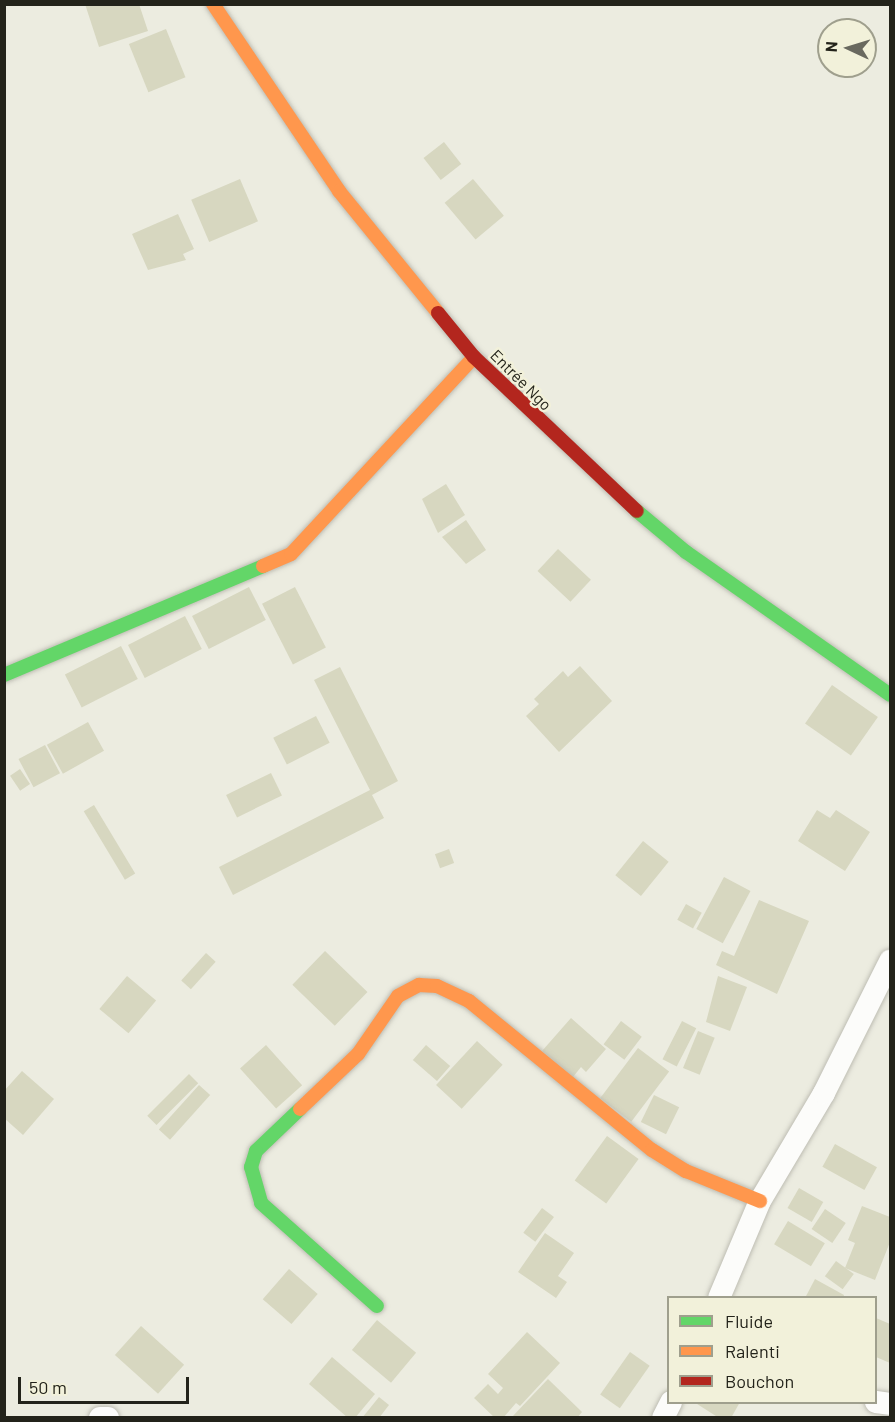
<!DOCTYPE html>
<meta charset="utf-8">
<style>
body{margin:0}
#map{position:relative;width:895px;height:1422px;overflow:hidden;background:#ecece0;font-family:Barlow,sans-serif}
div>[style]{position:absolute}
.building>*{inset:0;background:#d7d7c0;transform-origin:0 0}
.roads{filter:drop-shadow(0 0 2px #bebdb3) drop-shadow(0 0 2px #bebdb3)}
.street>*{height:22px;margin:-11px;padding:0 11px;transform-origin:11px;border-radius:11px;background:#fcfcfa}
.fast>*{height:14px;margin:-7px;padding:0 7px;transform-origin:7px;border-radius:7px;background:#63d668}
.slow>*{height:14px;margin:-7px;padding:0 7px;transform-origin:7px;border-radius:7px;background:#ff974d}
.jam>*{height:14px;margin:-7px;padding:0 7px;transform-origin:7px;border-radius:7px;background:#b3261e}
span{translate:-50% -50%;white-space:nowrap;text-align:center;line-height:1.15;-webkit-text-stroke:5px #f2f1da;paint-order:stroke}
.street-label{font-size:16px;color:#23231a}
.frame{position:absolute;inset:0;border:6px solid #23231a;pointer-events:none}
.legend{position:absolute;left:667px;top:1296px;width:210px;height:108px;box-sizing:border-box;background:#f2f1da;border:2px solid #9f9f8d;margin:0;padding:8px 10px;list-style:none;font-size:18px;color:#23231a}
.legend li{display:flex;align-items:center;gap:12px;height:30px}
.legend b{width:30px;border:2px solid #9f9f8d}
.north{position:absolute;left:817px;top:18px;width:60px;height:60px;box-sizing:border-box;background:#f2f1da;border:2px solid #9f9f8d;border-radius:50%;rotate:274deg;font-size:16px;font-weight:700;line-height:24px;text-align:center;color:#23231a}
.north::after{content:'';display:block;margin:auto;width:21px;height:27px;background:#69695f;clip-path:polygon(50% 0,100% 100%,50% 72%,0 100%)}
.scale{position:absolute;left:18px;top:1377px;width:171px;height:27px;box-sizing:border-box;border:3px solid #23231a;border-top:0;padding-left:8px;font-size:18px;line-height:21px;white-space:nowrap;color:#23231a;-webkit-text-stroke:4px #f2f1da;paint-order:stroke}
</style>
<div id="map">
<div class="building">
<i style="clip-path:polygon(85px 4px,139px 4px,148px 31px,99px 47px)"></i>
<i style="left:166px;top:29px;width:52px;height:40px;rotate:68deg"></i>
<i style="left:444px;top:142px;width:28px;height:26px;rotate:52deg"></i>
<i style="left:240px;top:179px;width:46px;height:53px;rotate:67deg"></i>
<i style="left:473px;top:179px;width:48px;height:37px;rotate:50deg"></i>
<i style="clip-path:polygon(178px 214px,194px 249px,183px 254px,186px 260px,148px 270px,132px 234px)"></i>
<i style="clip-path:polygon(446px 484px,465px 515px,438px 533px,422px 499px)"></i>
<i style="clip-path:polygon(466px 520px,486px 550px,466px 564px,442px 537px)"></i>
<i style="left:558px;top:549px;width:45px;height:30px;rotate:43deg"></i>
<i style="left:249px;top:587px;width:37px;height:64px;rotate:63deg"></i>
<i style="left:295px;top:587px;width:68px;height:37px;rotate:63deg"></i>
<i style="left:185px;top:616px;width:37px;height:64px;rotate:63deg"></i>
<i style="left:121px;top:646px;width:37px;height:63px;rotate:63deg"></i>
<i style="clip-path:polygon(580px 666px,612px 701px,559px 752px,526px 716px,539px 704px,534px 699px,563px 671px,568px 677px)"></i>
<i style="clip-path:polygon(340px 667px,398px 781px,372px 795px,384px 818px,233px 895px,219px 867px,370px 790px,314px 680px)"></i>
<i style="left:832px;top:685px;width:56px;height:47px;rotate:35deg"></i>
<i style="left:316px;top:716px;width:30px;height:48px;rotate:63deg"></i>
<i style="left:88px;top:722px;width:33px;height:47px;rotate:61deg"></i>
<i style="left:45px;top:745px;width:32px;height:30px;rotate:62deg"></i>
<i style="left:20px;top:769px;width:18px;height:12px;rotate:56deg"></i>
<i style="left:271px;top:773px;width:25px;height:50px;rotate:64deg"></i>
<i style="left:94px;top:805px;width:80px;height:12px;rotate:59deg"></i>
<i style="clip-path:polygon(817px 810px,830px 818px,836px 810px,870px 832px,845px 871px,798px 841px)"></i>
<i style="left:643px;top:841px;width:33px;height:44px;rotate:39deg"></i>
<i style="left:449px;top:849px;width:15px;height:15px;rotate:70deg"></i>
<i style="left:724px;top:877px;width:30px;height:59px;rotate:28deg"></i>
<i style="clip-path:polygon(759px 900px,809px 921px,777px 994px,716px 965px,722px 951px,734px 956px)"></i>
<i style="left:686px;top:904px;width:18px;height:18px;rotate:29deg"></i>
<i style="left:325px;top:951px;width:59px;height:47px;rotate:44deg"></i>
<i style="left:206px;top:953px;width:13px;height:37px;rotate:42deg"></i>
<i style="left:127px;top:976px;width:38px;height:43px;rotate:40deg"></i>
<i style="clip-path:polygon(718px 976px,747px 987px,730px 1031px,706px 1022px)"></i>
<i style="clip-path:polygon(571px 1018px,606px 1049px,586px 1072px,581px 1067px,573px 1077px,542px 1051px)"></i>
<i style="left:621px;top:1021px;width:26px;height:29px;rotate:37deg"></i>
<i style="left:682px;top:1021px;width:16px;height:43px;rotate:27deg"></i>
<i style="left:698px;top:1031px;width:18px;height:40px;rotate:22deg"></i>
<i style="left:477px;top:1041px;width:35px;height:60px;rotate:43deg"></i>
<i style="left:266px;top:1045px;width:54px;height:35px;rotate:48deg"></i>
<i style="left:426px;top:1045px;width:32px;height:20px;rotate:41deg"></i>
<i style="left:638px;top:1048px;width:39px;height:63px;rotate:37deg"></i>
<i style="clip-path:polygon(22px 1071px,54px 1099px,23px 1135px,4px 1118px,4px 1091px)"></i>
<i style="left:189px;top:1074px;width:13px;height:59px;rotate:45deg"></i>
<i style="left:199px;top:1085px;width:15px;height:60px;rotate:42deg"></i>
<i style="left:654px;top:1095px;width:28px;height:30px;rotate:26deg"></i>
<i style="left:607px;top:1136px;width:39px;height:55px;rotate:36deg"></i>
<i style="left:835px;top:1144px;width:48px;height:26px;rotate:29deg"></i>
<i style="left:799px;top:1188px;width:28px;height:23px;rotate:30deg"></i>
<i style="clip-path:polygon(862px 1206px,890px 1217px,890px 1242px,875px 1280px,845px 1268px,855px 1243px,848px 1240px)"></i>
<i style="left:542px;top:1208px;width:15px;height:31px;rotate:37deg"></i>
<i style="left:825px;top:1209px;width:25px;height:24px;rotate:34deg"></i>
<i style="left:788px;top:1221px;width:43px;height:27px;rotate:31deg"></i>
<i style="clip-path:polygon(545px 1233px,574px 1253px,558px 1276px,567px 1282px,556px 1298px,518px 1272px)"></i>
<i style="left:836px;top:1261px;width:22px;height:19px;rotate:36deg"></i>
<i style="left:289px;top:1269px;width:38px;height:40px;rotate:41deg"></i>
<i style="clip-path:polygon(815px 1279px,844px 1295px,843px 1298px,805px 1298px)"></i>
<i style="clip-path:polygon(876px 1318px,890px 1324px,890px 1363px,876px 1357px)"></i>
<i style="left:377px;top:1320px;width:51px;height:39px;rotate:40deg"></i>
<i style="left:141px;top:1326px;width:58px;height:39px;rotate:42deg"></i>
<i style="clip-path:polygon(527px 1332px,560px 1363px,520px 1406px,516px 1403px,503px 1418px,495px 1418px,474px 1398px,488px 1384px,498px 1394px,503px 1388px,488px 1374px)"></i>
<i style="left:630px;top:1352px;width:24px;height:52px;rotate:35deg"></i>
<i style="clip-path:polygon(332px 1357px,375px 1394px,355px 1418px,348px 1418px,309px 1384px)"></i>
<i style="clip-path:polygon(548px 1379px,582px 1412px,577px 1418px,511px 1418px)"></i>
<i style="clip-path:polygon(379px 1397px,389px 1405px,379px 1418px,362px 1418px)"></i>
<i style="clip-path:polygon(694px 1402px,740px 1402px,731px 1418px,719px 1418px)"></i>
</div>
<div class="roads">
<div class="street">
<i style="left:719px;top:1298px;width:105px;rotate:-67.1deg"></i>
<i style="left:760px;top:1201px;width:126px;rotate:-59.3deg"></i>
<i style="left:824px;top:1093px;width:148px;rotate:-63.4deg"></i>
<i style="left:876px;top:1402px;width:14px;rotate:8deg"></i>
<i style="left:100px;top:1418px;width:8px"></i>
<i style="left:663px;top:1418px;width:18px;rotate:-63deg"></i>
</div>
<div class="fast">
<i style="left:637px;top:511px;width:64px;rotate:39.9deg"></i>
<i style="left:686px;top:552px;width:249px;rotate:35deg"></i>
<i style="left:4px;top:675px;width:281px;rotate:-22.8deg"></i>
<i style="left:300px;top:1109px;width:61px;rotate:136.3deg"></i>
<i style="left:256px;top:1151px;width:17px;rotate:107deg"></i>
<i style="left:251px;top:1167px;width:37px;rotate:74deg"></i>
<i style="left:261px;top:1203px;width:155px;rotate:41.6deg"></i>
</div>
<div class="slow">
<i style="left:213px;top:4px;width:225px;rotate:56deg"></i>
<i style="left:339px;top:191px;width:157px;rotate:50.9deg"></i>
<i style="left:263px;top:566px;width:30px;rotate:-23deg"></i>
<i style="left:291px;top:554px;width:269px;rotate:-47.1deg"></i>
<i style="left:300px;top:1109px;width:80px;rotate:-43.5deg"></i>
<i style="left:358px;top:1054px;width:70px;rotate:-55.4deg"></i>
<i style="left:398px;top:996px;width:24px;rotate:-28deg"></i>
<i style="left:419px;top:985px;width:18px;rotate:3deg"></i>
<i style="left:437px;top:986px;width:35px;rotate:25deg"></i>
<i style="left:469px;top:1001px;width:236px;rotate:39.2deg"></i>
<i style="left:652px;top:1150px;width:40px;rotate:32deg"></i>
<i style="left:686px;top:1171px;width:80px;rotate:22.1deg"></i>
</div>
<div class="jam">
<i style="left:438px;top:313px;width:57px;rotate:50.7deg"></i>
<i style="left:474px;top:357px;width:224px;rotate:43.4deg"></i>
</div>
</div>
<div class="street-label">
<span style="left:521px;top:380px;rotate:45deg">Entrée Ngo</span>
</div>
<div class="frame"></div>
<ul class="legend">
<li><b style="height:8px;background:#63d668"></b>Fluide</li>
<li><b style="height:8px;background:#ff974d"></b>Ralenti</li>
<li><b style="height:8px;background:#b3261e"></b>Bouchon</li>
</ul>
<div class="north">N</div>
<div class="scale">50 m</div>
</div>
